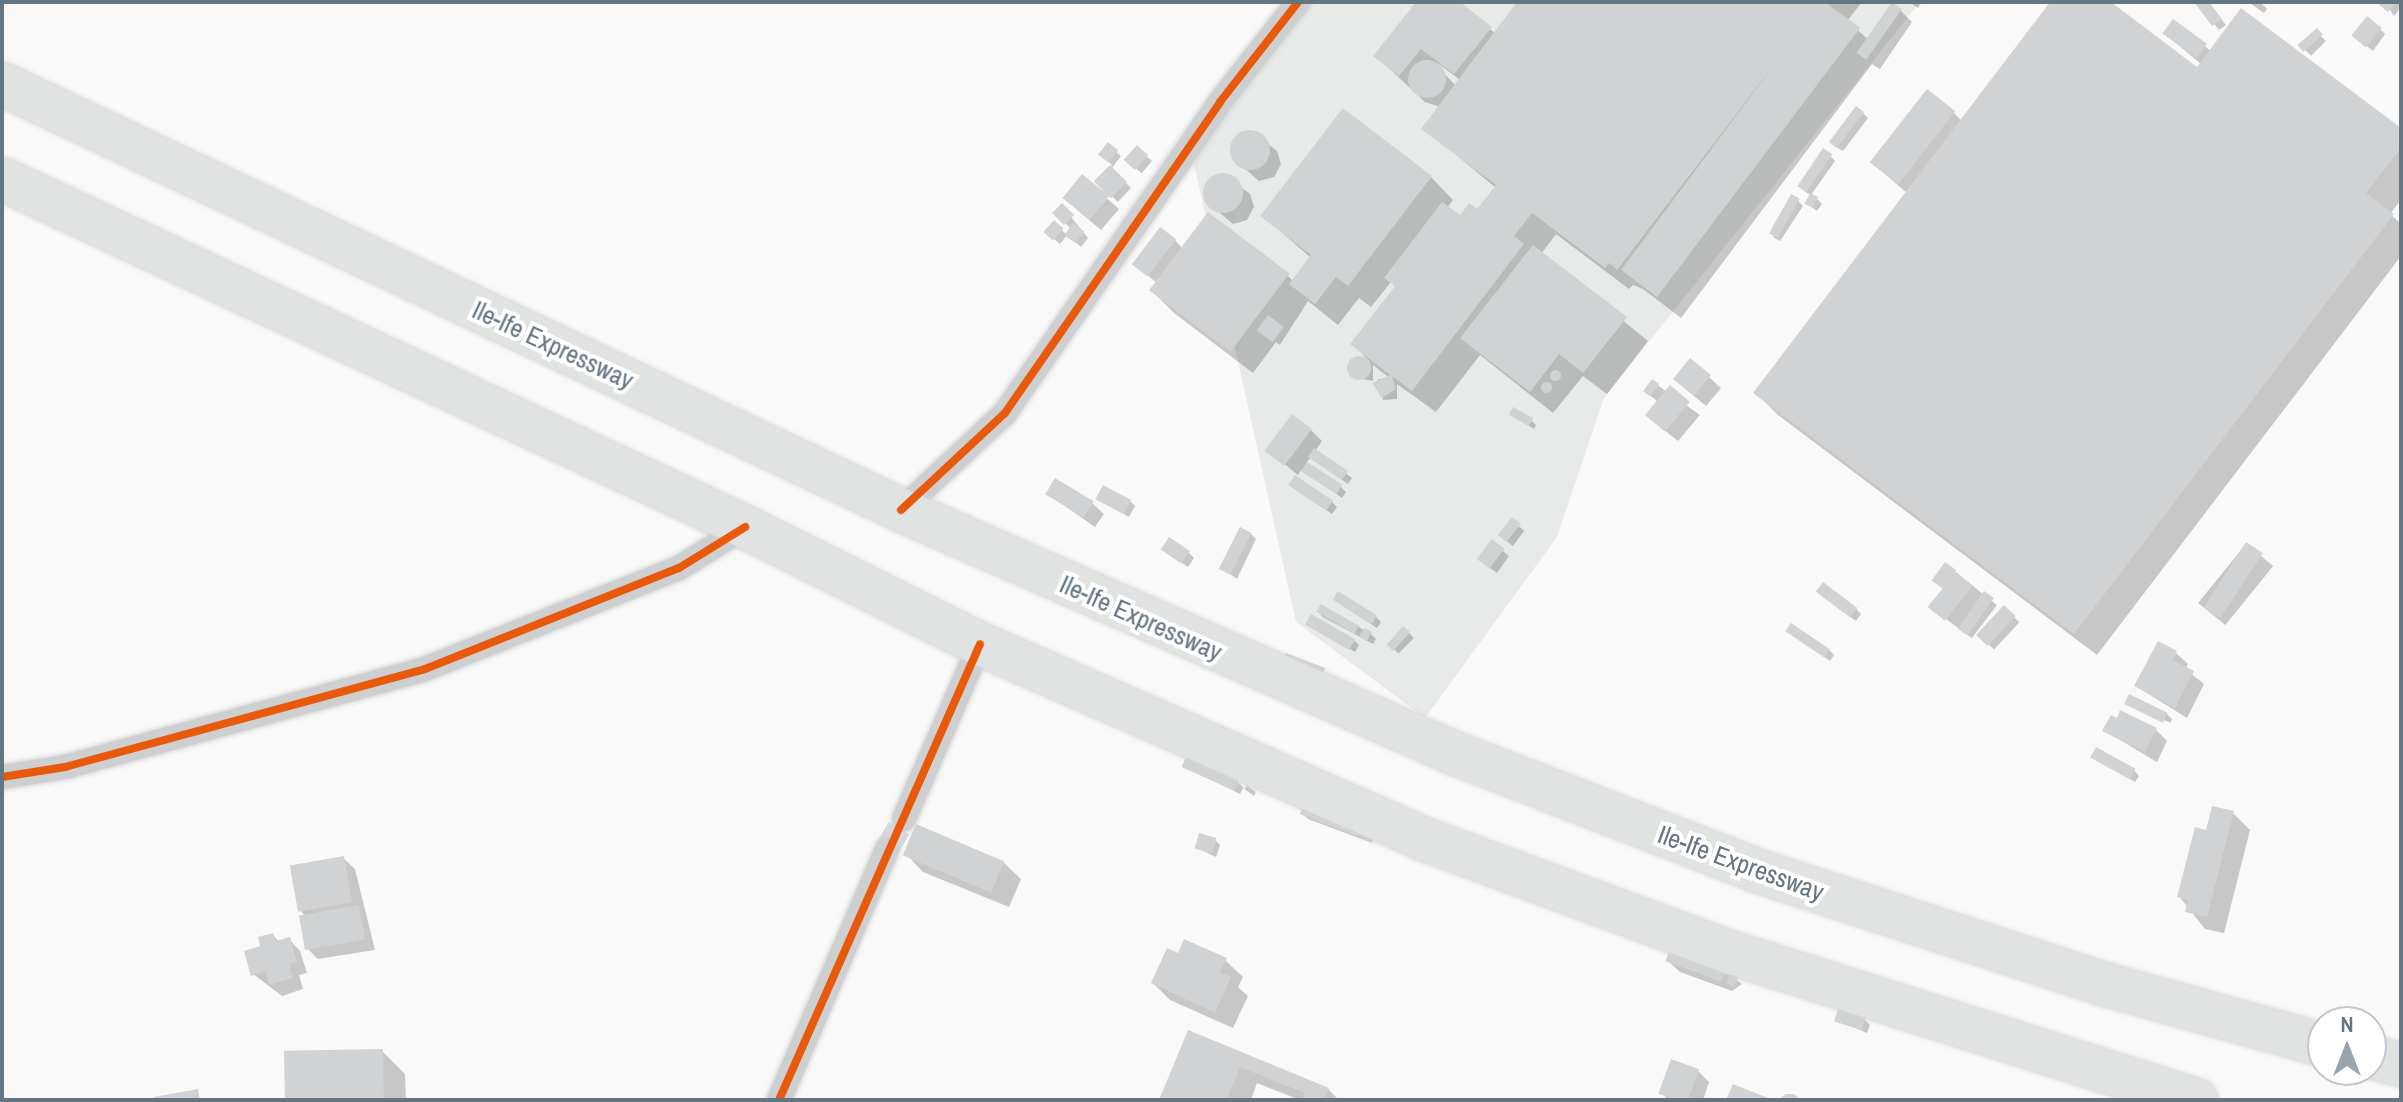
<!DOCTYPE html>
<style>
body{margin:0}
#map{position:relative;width:2403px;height:1102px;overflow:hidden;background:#f9f9f9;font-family:"Archivo Narrow",sans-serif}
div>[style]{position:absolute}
.built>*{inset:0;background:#e8e9e9}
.shadow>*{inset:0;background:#0003;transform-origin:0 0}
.building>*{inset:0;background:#d0d2d3;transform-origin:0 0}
.round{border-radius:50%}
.street-tunnel>*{height:24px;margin-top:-12px;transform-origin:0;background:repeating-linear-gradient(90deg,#d4d8dc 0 24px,transparent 0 36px)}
.roads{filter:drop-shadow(0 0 2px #d5d6d6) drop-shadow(0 0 2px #d5d6d6)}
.street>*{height:24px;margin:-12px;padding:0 12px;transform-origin:12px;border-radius:12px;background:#cecfd0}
.highway>*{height:42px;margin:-21px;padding:0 21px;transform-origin:21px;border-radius:21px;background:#e1e2e2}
.cycleway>*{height:8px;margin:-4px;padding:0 4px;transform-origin:4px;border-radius:4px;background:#e8590c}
span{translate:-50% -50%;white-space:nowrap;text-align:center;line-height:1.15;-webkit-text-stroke:8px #fff;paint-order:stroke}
.street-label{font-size:26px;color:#657683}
.frame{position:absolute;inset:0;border:4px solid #657683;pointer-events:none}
.north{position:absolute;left:2307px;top:1006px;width:80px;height:80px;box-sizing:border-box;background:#fff;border:2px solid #c1c8cd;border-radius:50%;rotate:0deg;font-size:22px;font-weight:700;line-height:32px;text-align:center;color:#657683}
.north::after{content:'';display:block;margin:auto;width:28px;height:36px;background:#99a4ac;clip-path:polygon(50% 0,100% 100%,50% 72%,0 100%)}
</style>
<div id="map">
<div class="built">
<i style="clip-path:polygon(1288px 2px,1920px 2px,1604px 398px,1557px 537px,1425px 718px,1296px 622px,1186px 128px)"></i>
</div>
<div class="shadow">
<i style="clip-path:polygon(evenodd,1418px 2px,1457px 2px,1496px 34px,1520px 2px,1862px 2px,1847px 21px,1869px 40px,1900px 10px,1912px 22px,1880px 69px,1872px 64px,1681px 318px,1643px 289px,1633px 285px,1629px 289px,1556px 234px,1541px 254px,1648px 341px,1607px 394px,1583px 376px,1553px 413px,1480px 355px,1436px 412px,1397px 384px,1397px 399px,1383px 400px,1378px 379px,1392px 380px,1373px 365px,1373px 381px,1354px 377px,1353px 361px,1370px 362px,1353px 344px,1396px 287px,1391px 282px,1371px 307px,1359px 298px,1338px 325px,1308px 301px,1280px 345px,1276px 342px,1253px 373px,1174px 313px,1151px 290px,1157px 283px,1135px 265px,1175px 240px,1183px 249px,1288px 276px,1294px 282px,1311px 258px,1263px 216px,1431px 177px,1453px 200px,1447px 208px,1460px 218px,1478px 212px,1496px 188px,1424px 128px,1440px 107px,1425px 102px,1376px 56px,1418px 2px,1439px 64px,1460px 80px,1456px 86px,1437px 66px,1439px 64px)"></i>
<i style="clip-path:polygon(1909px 2px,1922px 2px,1918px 8px)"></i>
<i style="clip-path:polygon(2053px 2px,2108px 2px,2198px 69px,2201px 64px,2164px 33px,2173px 21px,2211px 51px,2401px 131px,2401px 200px,2390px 214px,2401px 224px,2401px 256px,2097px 655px,1778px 415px,1756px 393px,1907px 193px,1872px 163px,1953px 112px,1962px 121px)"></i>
<i style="clip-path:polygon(2197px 2px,2208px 2px,2226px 25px,2219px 30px)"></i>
<i style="clip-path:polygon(2248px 2px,2260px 2px,2267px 9px,2264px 13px)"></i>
<i style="clip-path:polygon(2385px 2px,2401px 2px,2401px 7px,2394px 16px)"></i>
<i style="clip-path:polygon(2380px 29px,2385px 34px,2373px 51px,2359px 40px)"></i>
<i style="left:2316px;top:31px;width:14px;height:21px;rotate:45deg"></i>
<i style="clip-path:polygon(1863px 113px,1868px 118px,1843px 151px,1836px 147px)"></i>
<i style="clip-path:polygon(1252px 132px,1277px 151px,1281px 164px,1274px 177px,1259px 181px,1235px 160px,1232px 147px,1239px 136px)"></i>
<i style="clip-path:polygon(1108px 145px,1121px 156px,1111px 169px,1131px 188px,1118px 202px,1096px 181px,1112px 165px,1100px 154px)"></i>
<i style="left:1137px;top:148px;width:20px;height:16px;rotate:41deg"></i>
<i style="clip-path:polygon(1830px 156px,1835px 161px,1811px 195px,1804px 191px)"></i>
<i style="clip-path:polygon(1225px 175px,1250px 194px,1254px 207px,1247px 220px,1233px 224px,1208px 203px,1205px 190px,1212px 179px)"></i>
<i style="clip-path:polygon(1082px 177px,1119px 209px,1101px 230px,1076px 209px)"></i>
<i style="clip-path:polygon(1816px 198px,1822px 204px,1817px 211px,1806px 203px)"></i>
<i style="clip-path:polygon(1798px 201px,1803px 206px,1780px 241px,1773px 237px)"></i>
<i style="clip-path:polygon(1062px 206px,1088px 238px,1081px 247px,1067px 235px,1060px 244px,1046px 232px,1054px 223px,1067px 235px,1071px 229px,1055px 213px)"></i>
<i style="clip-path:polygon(1691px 361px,1721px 388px,1706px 406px,1687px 390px)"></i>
<i style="clip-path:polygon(1653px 382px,1700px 415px,1678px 441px,1659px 426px,1658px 402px,1651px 396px)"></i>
<i style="clip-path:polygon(1511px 414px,1531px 420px,1536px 425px,1534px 429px)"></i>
<i style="clip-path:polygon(1311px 430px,1322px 441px,1315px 451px,1352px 478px,1348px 484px,1311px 457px,1306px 463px,1341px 487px,1346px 492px,1342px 498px,1302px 469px,1298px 475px,1268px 451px)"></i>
<i style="clip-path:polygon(1296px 490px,1332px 502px,1337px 507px,1332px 514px)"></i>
<i style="clip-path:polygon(1048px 494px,1092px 503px,1104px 514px,1095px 527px)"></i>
<i style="clip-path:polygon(1098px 499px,1130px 501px,1135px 506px,1129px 517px)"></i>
<i style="clip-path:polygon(1519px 526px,1524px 531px,1513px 546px,1505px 540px)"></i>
<i style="clip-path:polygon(1251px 534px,1256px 539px,1237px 579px,1223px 569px)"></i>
<i style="clip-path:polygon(1492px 542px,1509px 556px,1497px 573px,1485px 564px)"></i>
<i style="left:2246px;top:544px;width:35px;height:76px;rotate:39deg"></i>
<i style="clip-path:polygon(1189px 553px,1194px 558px,1188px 567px,1168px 554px)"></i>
<i style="clip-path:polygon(1946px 565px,1997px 605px,1972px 638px,1931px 608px,1945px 590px,1933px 579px)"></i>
<i style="clip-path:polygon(1338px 593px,1376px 617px,1381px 622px,1377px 628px,1340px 604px,1335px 599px)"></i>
<i style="clip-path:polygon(1823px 597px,1856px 609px,1861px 614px,1856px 621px)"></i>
<i style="clip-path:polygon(1322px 606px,1371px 634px,1376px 639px,1373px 644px,1323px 617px,1318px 612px)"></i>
<i style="left:2004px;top:608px;width:21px;height:37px;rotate:43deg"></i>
<i style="clip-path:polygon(1308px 623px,1354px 640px,1359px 645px,1355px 652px)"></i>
<i style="clip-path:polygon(1792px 626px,1829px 650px,1834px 655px,1830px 661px,1793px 636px)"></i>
<i style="left:1409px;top:633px;width:7px;height:22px;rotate:45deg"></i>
<i style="clip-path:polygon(2176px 653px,2188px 664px,2185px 669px,2204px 684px,2187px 718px,2136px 686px)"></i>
<i style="clip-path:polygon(2127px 704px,2167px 714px,2172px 719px,2171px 723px)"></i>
<i style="clip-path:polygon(2156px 730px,2167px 741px,2157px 762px,2105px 731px)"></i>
<i style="clip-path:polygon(2093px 757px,2134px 770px,2139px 776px,2135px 782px)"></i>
<i style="clip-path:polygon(1184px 766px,1238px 782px,1245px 789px,1247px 785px,1256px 792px,1254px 796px,1243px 788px,1240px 794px)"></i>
<i style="clip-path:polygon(2233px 813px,2250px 830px,2224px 933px,2205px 929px,2179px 896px,2207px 833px)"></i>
<i style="clip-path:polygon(1303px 814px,1374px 838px,1372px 843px,1308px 819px)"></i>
<i style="clip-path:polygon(1215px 840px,1220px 845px,1216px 857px,1197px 848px)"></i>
<i style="clip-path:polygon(906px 854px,1003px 862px,1021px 879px,1009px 907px,923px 872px)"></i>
<i style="clip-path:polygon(343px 858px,355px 869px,375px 950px,318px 959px,307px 948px,305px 916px,300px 910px)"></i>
<i style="clip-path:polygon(273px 935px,279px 942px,289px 939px,300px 951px,307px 973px,299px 975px,303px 989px,282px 996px,253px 974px)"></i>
<i style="clip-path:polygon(1179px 955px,1225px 960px,1243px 977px,1238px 987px,1248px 996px,1233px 1028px,1170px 1000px,1153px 983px)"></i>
<i style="clip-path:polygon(1668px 961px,1724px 971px,1742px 984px,1732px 991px,1680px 972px)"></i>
<i style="clip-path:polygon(1836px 1020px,1865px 1020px,1870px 1025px,1867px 1033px)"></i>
<i style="clip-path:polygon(1189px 1033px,1328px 1089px,1339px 1100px,1300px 1100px,1257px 1083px,1251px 1100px,1162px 1100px)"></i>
<i style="clip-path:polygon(382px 1051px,405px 1074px,406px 1100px,287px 1100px)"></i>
<i style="clip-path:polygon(1698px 1071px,1709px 1082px,1703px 1100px,1668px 1100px,1662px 1093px)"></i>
</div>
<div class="building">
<i style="clip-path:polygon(1416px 2px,1460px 2px,1492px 27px,1454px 74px,1421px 49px,1399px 76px,1373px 56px)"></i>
<i style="clip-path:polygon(1517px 2px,1825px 2px,1860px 28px,1657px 297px,1621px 270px,1780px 57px,1617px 270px,1609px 263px,1605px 268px,1532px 213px,1514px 236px,1524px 244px,1412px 391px,1392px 376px,1396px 389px,1382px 398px,1372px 383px,1390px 375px,1350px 344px,1395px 286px,1384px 278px,1442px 202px,1460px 215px,1469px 203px,1477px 209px,1496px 185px,1421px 129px)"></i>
<i style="left:1892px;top:2px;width:12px;height:62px;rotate:35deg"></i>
<i style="clip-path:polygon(2050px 2px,2111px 2px,2197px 67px,2241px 8px,2401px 128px,2401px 148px,2366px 193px,2394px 214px,2074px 634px,1753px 393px)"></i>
<i style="clip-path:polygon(2194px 2px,2209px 2px,2222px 19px,2212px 26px)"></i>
<i style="clip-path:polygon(2382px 2px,2396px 2px,2388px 12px,2379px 5px)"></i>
<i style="left:2367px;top:16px;width:19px;height:25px;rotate:39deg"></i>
<i style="left:2173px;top:19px;width:42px;height:18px;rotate:36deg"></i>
<i style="left:2317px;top:28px;width:9px;height:26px;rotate:49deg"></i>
<i class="round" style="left:1408px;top:60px;width:38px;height:38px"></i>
<i style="left:1927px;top:89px;width:36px;height:93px;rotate:38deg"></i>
<i style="left:1856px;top:106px;width:10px;height:45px;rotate:37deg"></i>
<i style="clip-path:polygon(1343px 108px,1432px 176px,1348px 286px,1336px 277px,1315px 304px,1289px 284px,1311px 255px,1260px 216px)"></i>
<i class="round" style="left:1230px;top:130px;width:40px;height:40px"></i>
<i style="left:1108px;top:142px;width:13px;height:16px;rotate:39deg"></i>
<i style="left:1137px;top:145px;width:15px;height:20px;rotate:42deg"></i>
<i style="left:1823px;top:148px;width:11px;height:46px;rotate:34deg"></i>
<i style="left:1110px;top:165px;width:24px;height:23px;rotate:45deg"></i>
<i class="round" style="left:1203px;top:173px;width:40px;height:40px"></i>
<i style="left:1082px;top:174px;width:35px;height:31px;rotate:39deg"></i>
<i style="left:1810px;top:193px;width:9px;height:12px;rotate:27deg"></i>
<i style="left:1791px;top:194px;width:10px;height:45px;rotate:29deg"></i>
<i style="left:1062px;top:203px;width:17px;height:14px;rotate:45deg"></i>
<i style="left:1208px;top:212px;width:102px;height:98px;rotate:37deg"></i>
<i style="left:1054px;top:220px;width:13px;height:16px;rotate:42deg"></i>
<i style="left:1073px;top:223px;width:14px;height:15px;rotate:36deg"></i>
<i style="left:1160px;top:227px;width:20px;height:47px;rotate:37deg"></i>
<i style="clip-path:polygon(1533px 245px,1627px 317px,1583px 373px,1559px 354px,1530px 392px,1460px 338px)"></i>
<i style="left:1268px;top:315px;width:20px;height:19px;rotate:37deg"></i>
<i class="round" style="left:1347px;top:356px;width:24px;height:24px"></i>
<i style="left:1690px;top:358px;width:27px;height:27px;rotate:39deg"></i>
<i class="round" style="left:1549.5px;top:369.5px;width:11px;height:11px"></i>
<i style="left:1652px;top:379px;width:9px;height:15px;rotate:36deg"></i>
<i class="round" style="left:1540.5px;top:381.5px;width:11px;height:11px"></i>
<i style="left:1670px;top:385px;width:26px;height:39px;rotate:40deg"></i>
<i style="left:1513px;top:407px;width:23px;height:9px;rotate:29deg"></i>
<i style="left:1292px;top:414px;width:25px;height:46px;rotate:37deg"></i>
<i style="left:1314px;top:448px;width:41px;height:11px;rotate:34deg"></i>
<i style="left:1307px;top:462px;width:42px;height:11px;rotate:33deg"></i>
<i style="left:1295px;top:475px;width:46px;height:12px;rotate:34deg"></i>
<i style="left:1055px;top:478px;width:45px;height:19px;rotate:31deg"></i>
<i style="left:1103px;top:485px;width:32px;height:16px;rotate:28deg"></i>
<i style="left:1512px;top:517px;width:11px;height:23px;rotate:38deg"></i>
<i style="left:1240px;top:527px;width:13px;height:47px;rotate:27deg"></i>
<i style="left:1169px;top:537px;width:25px;height:15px;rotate:34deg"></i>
<i style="left:1492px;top:539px;width:16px;height:25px;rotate:38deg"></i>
<i style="left:2246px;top:542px;width:20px;height:78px;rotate:33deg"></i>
<i style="left:1945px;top:562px;width:14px;height:23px;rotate:36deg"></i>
<i style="left:1956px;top:572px;width:22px;height:45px;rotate:39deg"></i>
<i style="left:1823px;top:582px;width:43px;height:12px;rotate:37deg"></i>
<i style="left:1338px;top:591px;width:46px;height:10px;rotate:32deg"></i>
<i style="left:1984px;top:591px;width:12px;height:46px;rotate:35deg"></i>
<i style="left:1321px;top:604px;width:44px;height:9px;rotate:30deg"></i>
<i style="left:2004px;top:605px;width:16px;height:41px;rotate:43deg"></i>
<i style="left:1311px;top:614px;width:51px;height:12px;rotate:30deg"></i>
<i style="left:1791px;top:623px;width:47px;height:10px;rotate:34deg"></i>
<i style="left:1403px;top:626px;width:9px;height:25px;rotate:41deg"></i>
<i style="clip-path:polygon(1365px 628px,1372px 632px,1367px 641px,1359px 636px)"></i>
<i style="clip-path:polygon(2158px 641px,2177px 651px,2173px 660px,2194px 671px,2175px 708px,2134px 686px)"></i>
<i style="left:1286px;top:653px;width:42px;height:14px;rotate:21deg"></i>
<i style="left:2129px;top:694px;width:43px;height:11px;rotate:26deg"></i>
<i style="clip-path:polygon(2120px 710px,2157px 728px,2145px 752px,2102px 731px,2111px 715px,2117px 718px)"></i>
<i style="left:2096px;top:747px;width:45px;height:12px;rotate:29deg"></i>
<i style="left:1186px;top:757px;width:58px;height:11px;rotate:24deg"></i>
<i style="left:1304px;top:804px;width:60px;height:11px;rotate:21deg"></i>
<i style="clip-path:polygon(2212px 806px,2234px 811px,2207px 917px,2185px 912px,2188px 900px,2177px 897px,2195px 827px,2206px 830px)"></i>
<i style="left:916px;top:824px;width:96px;height:34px;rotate:23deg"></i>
<i style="left:1199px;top:833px;width:18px;height:16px;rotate:16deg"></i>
<i style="left:344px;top:856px;width:47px;height:55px;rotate:80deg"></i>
<i style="left:359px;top:905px;width:35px;height:61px;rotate:80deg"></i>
<i style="clip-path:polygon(273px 933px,276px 941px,290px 937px,297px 962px,289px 964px,293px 978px,269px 985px,265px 971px,251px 976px,244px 951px,260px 946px,258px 937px)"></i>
<i style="clip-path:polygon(1184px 939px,1227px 958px,1220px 972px,1231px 977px,1215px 1013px,1151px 983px,1167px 948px,1178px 953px)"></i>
<i style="left:1670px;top:949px;width:59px;height:13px;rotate:20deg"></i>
<i style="left:1730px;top:974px;width:9px;height:10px;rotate:21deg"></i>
<i style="left:1838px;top:1009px;width:29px;height:13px;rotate:18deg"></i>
<i style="clip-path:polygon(1188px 1030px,1329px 1088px,1324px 1100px,1302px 1100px,1304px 1093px,1240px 1067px,1227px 1100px,1159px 1100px)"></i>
<i style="left:383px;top:1049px;width:51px;height:99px;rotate:89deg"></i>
<i style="left:1671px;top:1059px;width:30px;height:37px;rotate:20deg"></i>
<i style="clip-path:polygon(1733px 1084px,1773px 1100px,1726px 1100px)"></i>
<i style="clip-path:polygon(198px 1089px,200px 1100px,154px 1100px,154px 1097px)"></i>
<i style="clip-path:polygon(1786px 1094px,1794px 1094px,1801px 1100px,1778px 1100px)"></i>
</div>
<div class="street-tunnel">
<i style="left:887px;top:849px;width:34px;rotate:-60deg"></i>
</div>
<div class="roads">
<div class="street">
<i style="left:901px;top:510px;width:142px;rotate:-43deg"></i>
<i style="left:1005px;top:413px;width:378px;rotate:-55.3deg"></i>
<i style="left:1220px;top:102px;width:127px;rotate:-52deg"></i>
<i style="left:2px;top:777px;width:64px;rotate:-9deg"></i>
<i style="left:65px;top:767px;width:373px;rotate:-15.2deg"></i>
<i style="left:425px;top:669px;width:273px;rotate:-21.7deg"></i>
<i style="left:679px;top:568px;width:78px;rotate:-31.8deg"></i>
<i style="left:904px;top:819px;width:191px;rotate:-66.5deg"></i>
<i style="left:779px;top:1100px;width:273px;rotate:-66.7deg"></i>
</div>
<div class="highway">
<i style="left:2px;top:84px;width:995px;rotate:25.35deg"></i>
<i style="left:901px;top:510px;width:604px;rotate:23.72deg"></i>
<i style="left:1454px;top:753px;width:329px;rotate:21.2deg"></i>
<i style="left:1761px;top:872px;width:364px;rotate:18.1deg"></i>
<i style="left:2107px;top:985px;width:224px;rotate:15.5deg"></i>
<i style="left:2px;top:179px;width:820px;rotate:25.1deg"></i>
<i style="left:745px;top:527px;width:263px;rotate:26.5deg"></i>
<i style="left:980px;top:644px;width:482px;rotate:23.7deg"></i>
<i style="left:1421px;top:838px;width:328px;rotate:20.3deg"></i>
<i style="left:1729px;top:952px;width:490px;rotate:17.6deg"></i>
<i style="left:2371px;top:1057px;width:31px;rotate:15deg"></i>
</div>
</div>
<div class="cycleway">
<i style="left:901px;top:510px;width:142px;rotate:-43deg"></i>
<i style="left:1005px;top:413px;width:378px;rotate:-55.3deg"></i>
<i style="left:1220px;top:102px;width:127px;rotate:-52deg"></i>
<i style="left:2px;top:777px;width:64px;rotate:-9deg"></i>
<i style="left:65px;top:767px;width:373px;rotate:-15.2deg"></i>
<i style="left:425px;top:669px;width:273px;rotate:-21.7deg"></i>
<i style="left:679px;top:568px;width:78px;rotate:-31.8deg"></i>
<i style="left:779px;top:1100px;width:498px;rotate:-66.2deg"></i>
</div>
<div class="street-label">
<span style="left:553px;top:345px;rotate:25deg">Ile-Ife Expressway</span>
<span style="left:1141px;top:618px;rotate:24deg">Ile-Ife Expressway</span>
<span style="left:1741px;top:863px;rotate:20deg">Ile-Ife Expressway</span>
</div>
<div class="frame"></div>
<div class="north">N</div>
</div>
